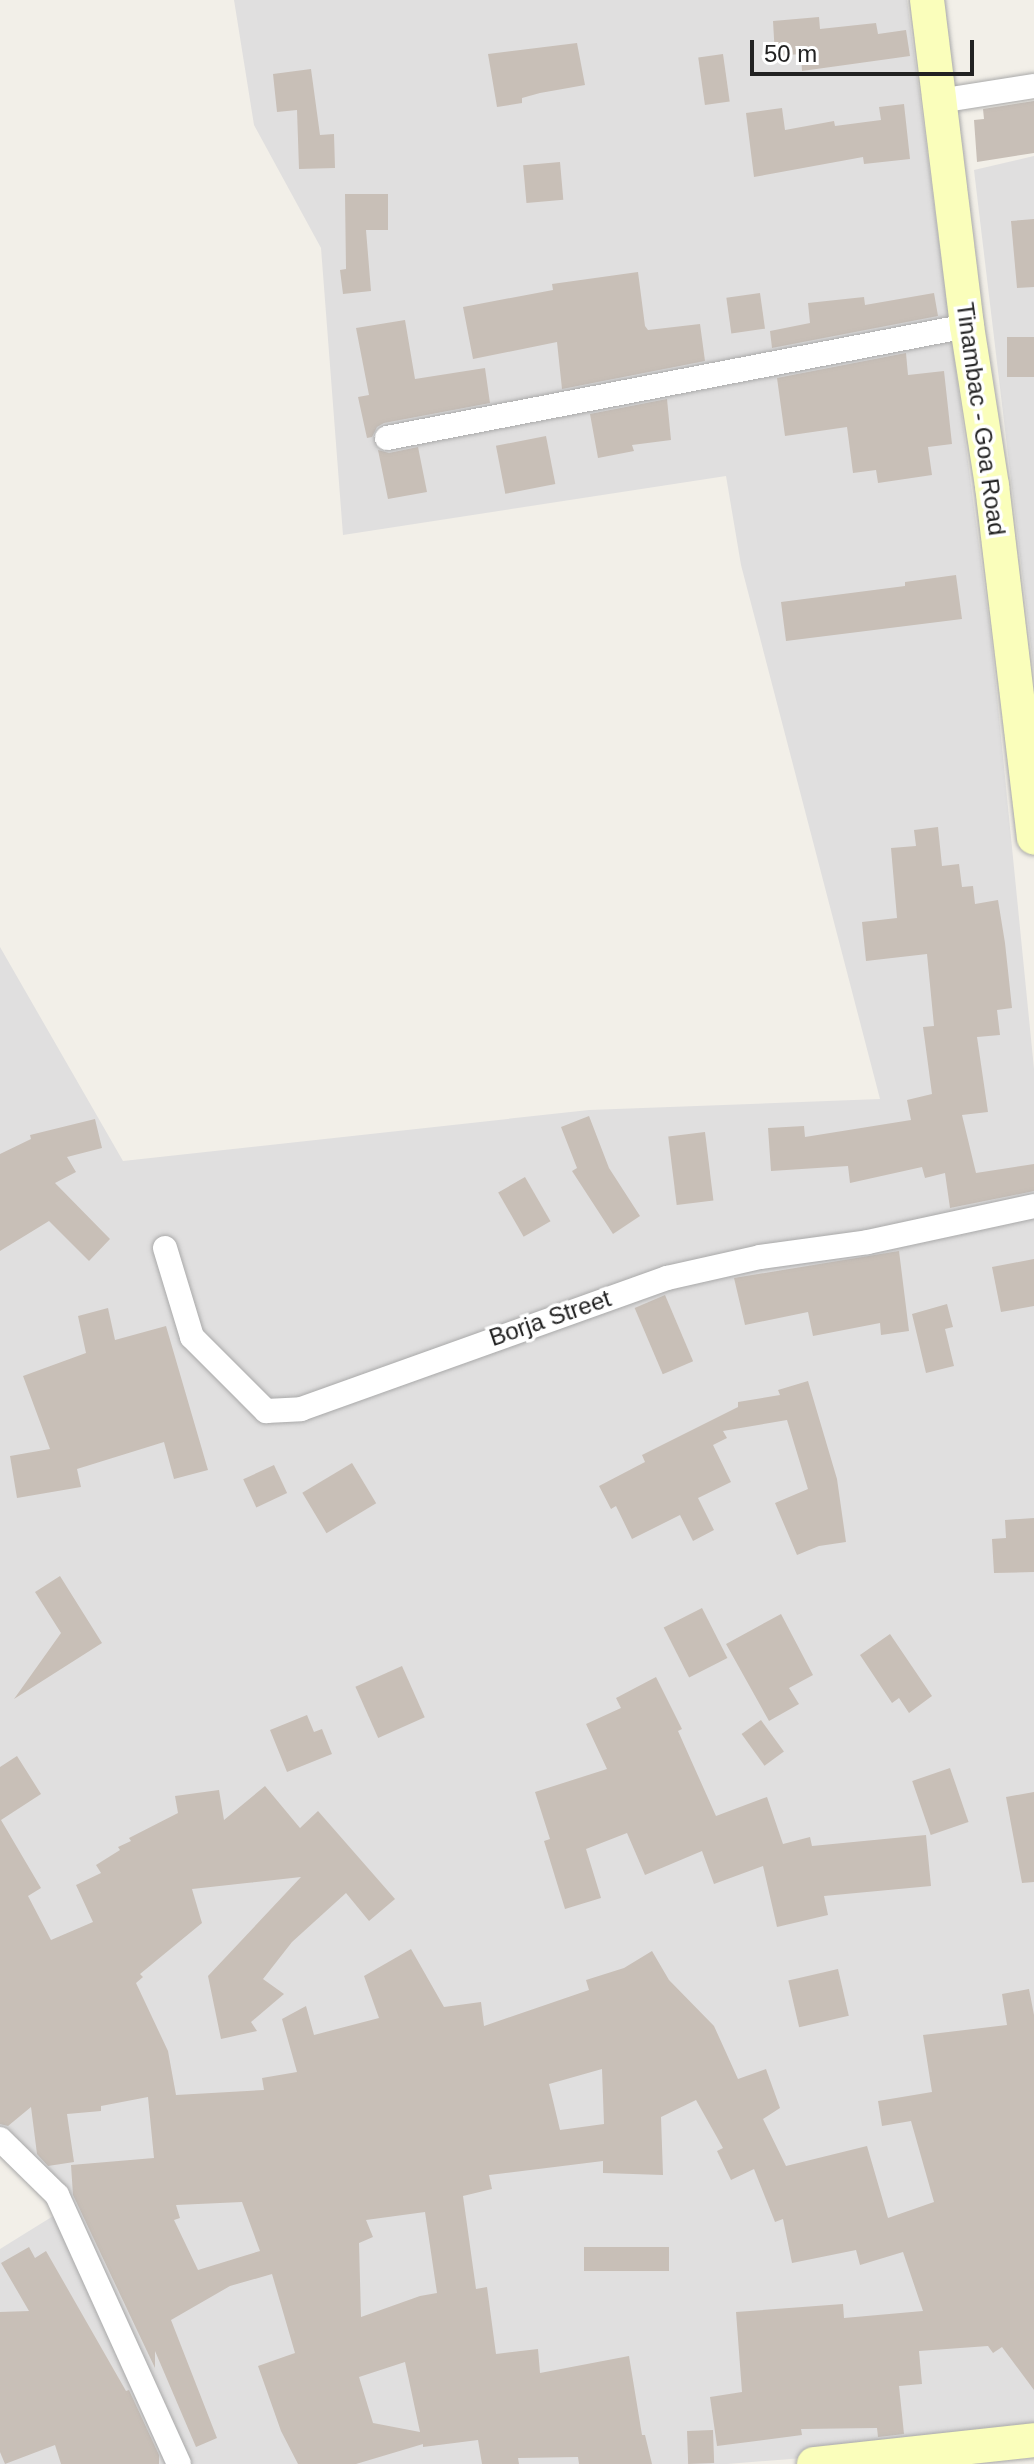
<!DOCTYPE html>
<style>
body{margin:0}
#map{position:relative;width:1034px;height:2464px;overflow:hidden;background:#f2efe8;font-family:Arial,sans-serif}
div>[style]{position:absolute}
.residential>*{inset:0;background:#e0dfdf}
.building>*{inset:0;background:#c8bfb7;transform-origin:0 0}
.roads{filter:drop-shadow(0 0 2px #a9a9a9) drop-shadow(0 0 2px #a9a9a9)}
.street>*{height:24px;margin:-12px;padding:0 12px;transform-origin:12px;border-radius:12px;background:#fff}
.secondary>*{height:34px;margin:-17px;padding:0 17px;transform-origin:17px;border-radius:17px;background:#fafebb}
span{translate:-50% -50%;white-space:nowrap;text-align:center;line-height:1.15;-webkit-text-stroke:7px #fff;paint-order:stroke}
.street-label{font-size:24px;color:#222}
.scale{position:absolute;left:750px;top:40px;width:224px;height:36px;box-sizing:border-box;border:4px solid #222;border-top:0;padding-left:10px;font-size:24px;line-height:28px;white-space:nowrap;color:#222;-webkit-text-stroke:6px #fff;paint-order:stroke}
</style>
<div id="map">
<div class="residential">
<i style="clip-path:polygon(234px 0,907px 0,991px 636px,1034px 1069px,1034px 2427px,931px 2448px,727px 2464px,186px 2464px,62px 2192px,0 2131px,0 947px,123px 1161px,589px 1110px,880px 1099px,741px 565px,726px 476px,343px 535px,321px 248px,254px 125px)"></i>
<i style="clip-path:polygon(1034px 156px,1034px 672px,974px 170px)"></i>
<i style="clip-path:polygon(58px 2213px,178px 2464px,0 2464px,0 2249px)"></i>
</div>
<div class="building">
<i style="clip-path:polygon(819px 17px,820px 29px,876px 23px,878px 34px,906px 30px,910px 56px,802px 71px,801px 54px,775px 56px,773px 21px)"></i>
<i style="clip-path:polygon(577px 43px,585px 85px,540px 93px,522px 98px,522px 103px,497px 107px,488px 54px)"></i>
<i style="left:723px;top:54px;width:48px;height:25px;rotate:82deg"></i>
<i style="clip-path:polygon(311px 69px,320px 135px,334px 134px,335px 168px,299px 169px,297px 110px,277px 112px,273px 74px)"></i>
<i style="clip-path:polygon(1034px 101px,1034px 153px,977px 162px,974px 120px,984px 119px,983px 109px)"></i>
<i style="clip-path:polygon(904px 104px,910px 159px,864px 164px,863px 157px,754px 177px,746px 113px,782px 108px,785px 130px,834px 121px,835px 126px,881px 120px,879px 107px)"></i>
<i style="left:560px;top:162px;width:38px;height:37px;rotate:85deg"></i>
<i style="clip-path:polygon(345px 194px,388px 194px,388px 230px,366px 230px,371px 291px,343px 294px,340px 270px,346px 269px)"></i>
<i style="clip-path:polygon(1034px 219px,1034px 287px,1017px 288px,1011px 221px)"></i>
<i style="clip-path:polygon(638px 272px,645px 326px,648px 330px,700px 324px,705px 361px,562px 389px,557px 342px,473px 359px,463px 307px,553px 290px,552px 284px)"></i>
<i style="left:760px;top:293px;width:36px;height:34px;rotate:82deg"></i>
<i style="clip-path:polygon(934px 293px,938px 316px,772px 348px,770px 331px,810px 323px,808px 303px,864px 297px,865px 305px)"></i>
<i style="clip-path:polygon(405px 320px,415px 379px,485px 368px,490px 403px,384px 423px,377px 427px,372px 437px,367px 438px,358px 397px,369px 395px,356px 328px)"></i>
<i style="left:1034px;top:337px;width:40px;height:27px;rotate:90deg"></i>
<i style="clip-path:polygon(906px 353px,908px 375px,944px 371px,952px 444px,928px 447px,932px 475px,878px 483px,876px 470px,853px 473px,847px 427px,785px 436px,777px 378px)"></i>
<i style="clip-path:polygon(667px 399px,671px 440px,632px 445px,634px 451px,598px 458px,590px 414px)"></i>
<i style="left:546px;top:436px;width:49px;height:51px;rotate:79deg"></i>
<i style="clip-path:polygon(418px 447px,427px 492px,388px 499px,378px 450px,389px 453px)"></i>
<i style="clip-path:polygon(956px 575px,962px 619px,786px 641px,781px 602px,905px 586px,905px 582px)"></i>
<i style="clip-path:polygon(938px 827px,942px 866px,959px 864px,962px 887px,973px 886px,975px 904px,998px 900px,1005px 943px,1012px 1008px,997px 1010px,1000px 1035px,977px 1037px,988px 1112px,962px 1115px,976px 1173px,1034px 1164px,1034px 1191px,950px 1208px,945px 1173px,925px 1178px,922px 1167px,850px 1183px,848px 1166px,771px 1171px,768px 1128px,804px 1126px,805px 1137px,911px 1120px,907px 1100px,932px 1094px,923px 1027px,934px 1026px,927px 954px,866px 961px,862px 922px,897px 918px,891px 848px,916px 846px,914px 830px)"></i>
<i style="clip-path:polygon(589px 1116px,609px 1168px,640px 1216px,613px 1234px,572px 1171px,577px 1168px,561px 1127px)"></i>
<i style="clip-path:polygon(95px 1119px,102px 1148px,67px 1157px,76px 1172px,55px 1183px,110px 1239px,89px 1261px,49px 1221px,0 1251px,0 1154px,31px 1139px,30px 1135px)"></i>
<i style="left:705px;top:1132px;width:69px;height:37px;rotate:83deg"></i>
<i style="left:525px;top:1177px;width:51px;height:31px;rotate:60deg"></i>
<i style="clip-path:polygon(899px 1251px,909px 1331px,881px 1335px,880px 1323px,813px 1336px,808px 1312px,745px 1325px,734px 1278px)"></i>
<i style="clip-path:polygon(1034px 1259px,1034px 1306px,1001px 1312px,992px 1267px)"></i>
<i style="left:665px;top:1295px;width:72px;height:33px;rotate:67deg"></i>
<i style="clip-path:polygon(947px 1304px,953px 1327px,945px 1329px,954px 1366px,926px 1373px,912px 1314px)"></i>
<i style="clip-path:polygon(108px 1308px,115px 1340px,166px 1326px,208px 1470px,174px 1479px,164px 1442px,77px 1469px,81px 1487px,17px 1498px,10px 1456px,50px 1449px,23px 1376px,86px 1353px,78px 1316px)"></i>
<i style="clip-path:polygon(808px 1381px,837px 1479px,846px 1542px,819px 1546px,797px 1555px,775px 1503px,808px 1489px,787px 1420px,723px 1431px,727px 1438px,713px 1445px,731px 1482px,698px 1498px,714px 1530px,693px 1541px,680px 1515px,632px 1539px,616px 1506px,611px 1509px,599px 1486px,645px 1462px,642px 1455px,738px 1407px,738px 1402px,780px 1395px,778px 1390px)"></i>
<i style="left:352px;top:1463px;width:47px;height:58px;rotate:59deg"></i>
<i style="left:274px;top:1465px;width:31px;height:34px;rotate:65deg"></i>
<i style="clip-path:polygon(1034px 1518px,1034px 1572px,994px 1573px,992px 1539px,1006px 1538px,1005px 1520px)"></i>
<i style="clip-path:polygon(60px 1576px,102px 1643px,14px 1699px,61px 1633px,35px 1592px)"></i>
<i style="left:702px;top:1608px;width:56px;height:43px;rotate:63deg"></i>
<i style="clip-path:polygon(781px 1614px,813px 1675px,789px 1688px,799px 1704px,769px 1721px,726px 1644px)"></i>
<i style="clip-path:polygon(890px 1634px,932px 1696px,909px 1713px,899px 1698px,892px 1703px,860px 1655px)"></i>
<i style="left:402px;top:1666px;width:56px;height:51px;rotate:66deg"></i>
<i style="clip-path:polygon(656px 1677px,682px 1729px,678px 1731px,716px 1816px,767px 1797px,783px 1844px,810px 1837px,812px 1846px,926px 1835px,931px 1886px,824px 1896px,828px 1915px,777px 1927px,763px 1866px,714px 1884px,702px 1851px,645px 1875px,627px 1833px,586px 1849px,601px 1898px,565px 1909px,544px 1841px,550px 1839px,535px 1792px,607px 1769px,586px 1724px,621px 1708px,616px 1698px)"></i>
<i style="clip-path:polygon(307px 1715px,314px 1732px,322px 1729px,332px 1754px,287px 1772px,270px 1730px)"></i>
<i style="left:761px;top:1720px;width:39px;height:24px;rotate:54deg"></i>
<i style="clip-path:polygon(evenodd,17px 1756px,41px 1794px,1px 1820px,41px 1888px,28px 1896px,51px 1940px,93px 1922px,76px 1885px,101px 1873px,96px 1865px,120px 1850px,118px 1847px,131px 1841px,129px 1838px,178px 1813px,175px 1796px,219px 1790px,224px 1820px,265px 1786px,300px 1828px,318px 1811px,395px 1899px,369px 1921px,346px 1893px,292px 1942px,263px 1979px,284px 1994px,251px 2022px,257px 2031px,221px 2039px,208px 1976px,301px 1877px,192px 1889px,202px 1923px,140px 1974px,143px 1977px,136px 1983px,168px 2051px,176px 2095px,264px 2090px,262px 2078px,297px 2072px,282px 2019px,306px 2006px,314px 2035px,379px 2018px,364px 1976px,411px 1949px,444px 2007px,481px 2002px,484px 2026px,589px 1990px,586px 1980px,624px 1968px,652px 1951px,669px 1980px,714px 2026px,738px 2079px,766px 2069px,780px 2108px,763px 2119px,786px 2166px,867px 2146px,888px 2218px,934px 2202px,911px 2121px,882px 2126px,878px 2101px,932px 2092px,923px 2035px,1007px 2025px,1002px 1994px,1029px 1989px,1034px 2015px,1034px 2390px,1002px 2347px,993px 2353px,988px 2346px,919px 2351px,922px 2384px,899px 2386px,904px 2434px,878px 2437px,877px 2428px,801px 2429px,802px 2435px,717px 2446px,710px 2397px,742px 2392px,736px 2312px,843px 2304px,844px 2318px,923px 2311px,903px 2252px,860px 2265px,856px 2250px,792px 2263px,783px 2219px,775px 2222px,754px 2169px,731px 2180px,717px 2151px,723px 2148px,696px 2100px,661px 2117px,663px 2175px,603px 2173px,603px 2161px,489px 2175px,492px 2189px,463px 2196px,476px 2289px,487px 2287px,496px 2354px,538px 2349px,540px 2373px,629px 2356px,642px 2435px,645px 2435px,652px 2464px,579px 2464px,578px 2457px,518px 2458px,519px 2464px,482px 2464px,478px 2440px,423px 2447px,423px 2444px,356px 2464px,298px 2464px,281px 2431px,258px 2366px,295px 2353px,272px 2274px,230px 2286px,171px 2320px,217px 2438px,196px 2447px,155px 2351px,155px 2368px,73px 2195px,71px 2165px,154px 2158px,148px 2097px,101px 2106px,101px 2111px,67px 2114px,74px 2162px,48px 2166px,37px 2154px,31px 2107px,8px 2126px,0 2124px,0 1767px,17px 1756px,602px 2069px,604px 2124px,560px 2130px,549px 2084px,602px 2069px,17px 1756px,242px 2202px,260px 2251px,198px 2270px,174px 2220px,180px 2218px,176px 2205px,242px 2202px,17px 1756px,425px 2212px,437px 2293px,420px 2296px,361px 2317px,359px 2243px,373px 2237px,366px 2220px,425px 2212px,17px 1756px,405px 2362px,420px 2432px,373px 2423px,359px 2377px,405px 2362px)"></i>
<i style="left:950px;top:1768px;width:57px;height:40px;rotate:71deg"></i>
<i style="clip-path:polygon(1034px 1792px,1034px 1882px,1022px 1883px,1006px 1797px)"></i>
<i style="left:838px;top:1969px;width:48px;height:51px;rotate:77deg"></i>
<i style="clip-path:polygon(29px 2247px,35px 2258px,46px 2251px,126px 2391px,129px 2390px,159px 2455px,159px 2464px,61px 2464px,55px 2445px,5px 2464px,0 2452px,0 2312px,29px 2311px,1px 2263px)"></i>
<i style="left:669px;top:2247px;width:24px;height:85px;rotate:90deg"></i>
<i style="left:713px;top:2430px;width:33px;height:26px;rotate:88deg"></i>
</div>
<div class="roads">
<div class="street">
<i style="left:939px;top:101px;width:96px;rotate:-9deg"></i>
<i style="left:387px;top:438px;width:591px;rotate:-10.93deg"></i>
<i style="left:165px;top:1248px;width:93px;rotate:73.1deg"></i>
<i style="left:192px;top:1337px;width:105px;rotate:45deg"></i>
<i style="left:266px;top:1411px;width:35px;rotate:-3deg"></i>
<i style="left:301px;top:1409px;width:389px;rotate:-19.7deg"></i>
<i style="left:667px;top:1278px;width:95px;rotate:-12.7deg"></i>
<i style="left:760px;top:1257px;width:109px;rotate:-7.9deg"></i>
<i style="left:868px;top:1242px;width:170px;rotate:-12.2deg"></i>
<i style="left:0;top:2139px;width:80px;rotate:44.5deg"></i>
<i style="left:57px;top:2195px;width:295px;rotate:65.6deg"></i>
</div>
<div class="secondary">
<i style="left:927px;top:0;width:328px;rotate:83deg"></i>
<i style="left:967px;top:326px;width:162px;rotate:81.1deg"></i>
<i style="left:992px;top:486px;width:354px;rotate:83.2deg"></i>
<i style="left:814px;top:2464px;width:221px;rotate:-6.2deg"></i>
</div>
</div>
<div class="street-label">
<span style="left:981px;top:419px;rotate:82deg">Tinambac - Goa Road</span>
<span style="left:550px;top:1318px;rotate:-19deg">Borja Street</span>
</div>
<div class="scale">50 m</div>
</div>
